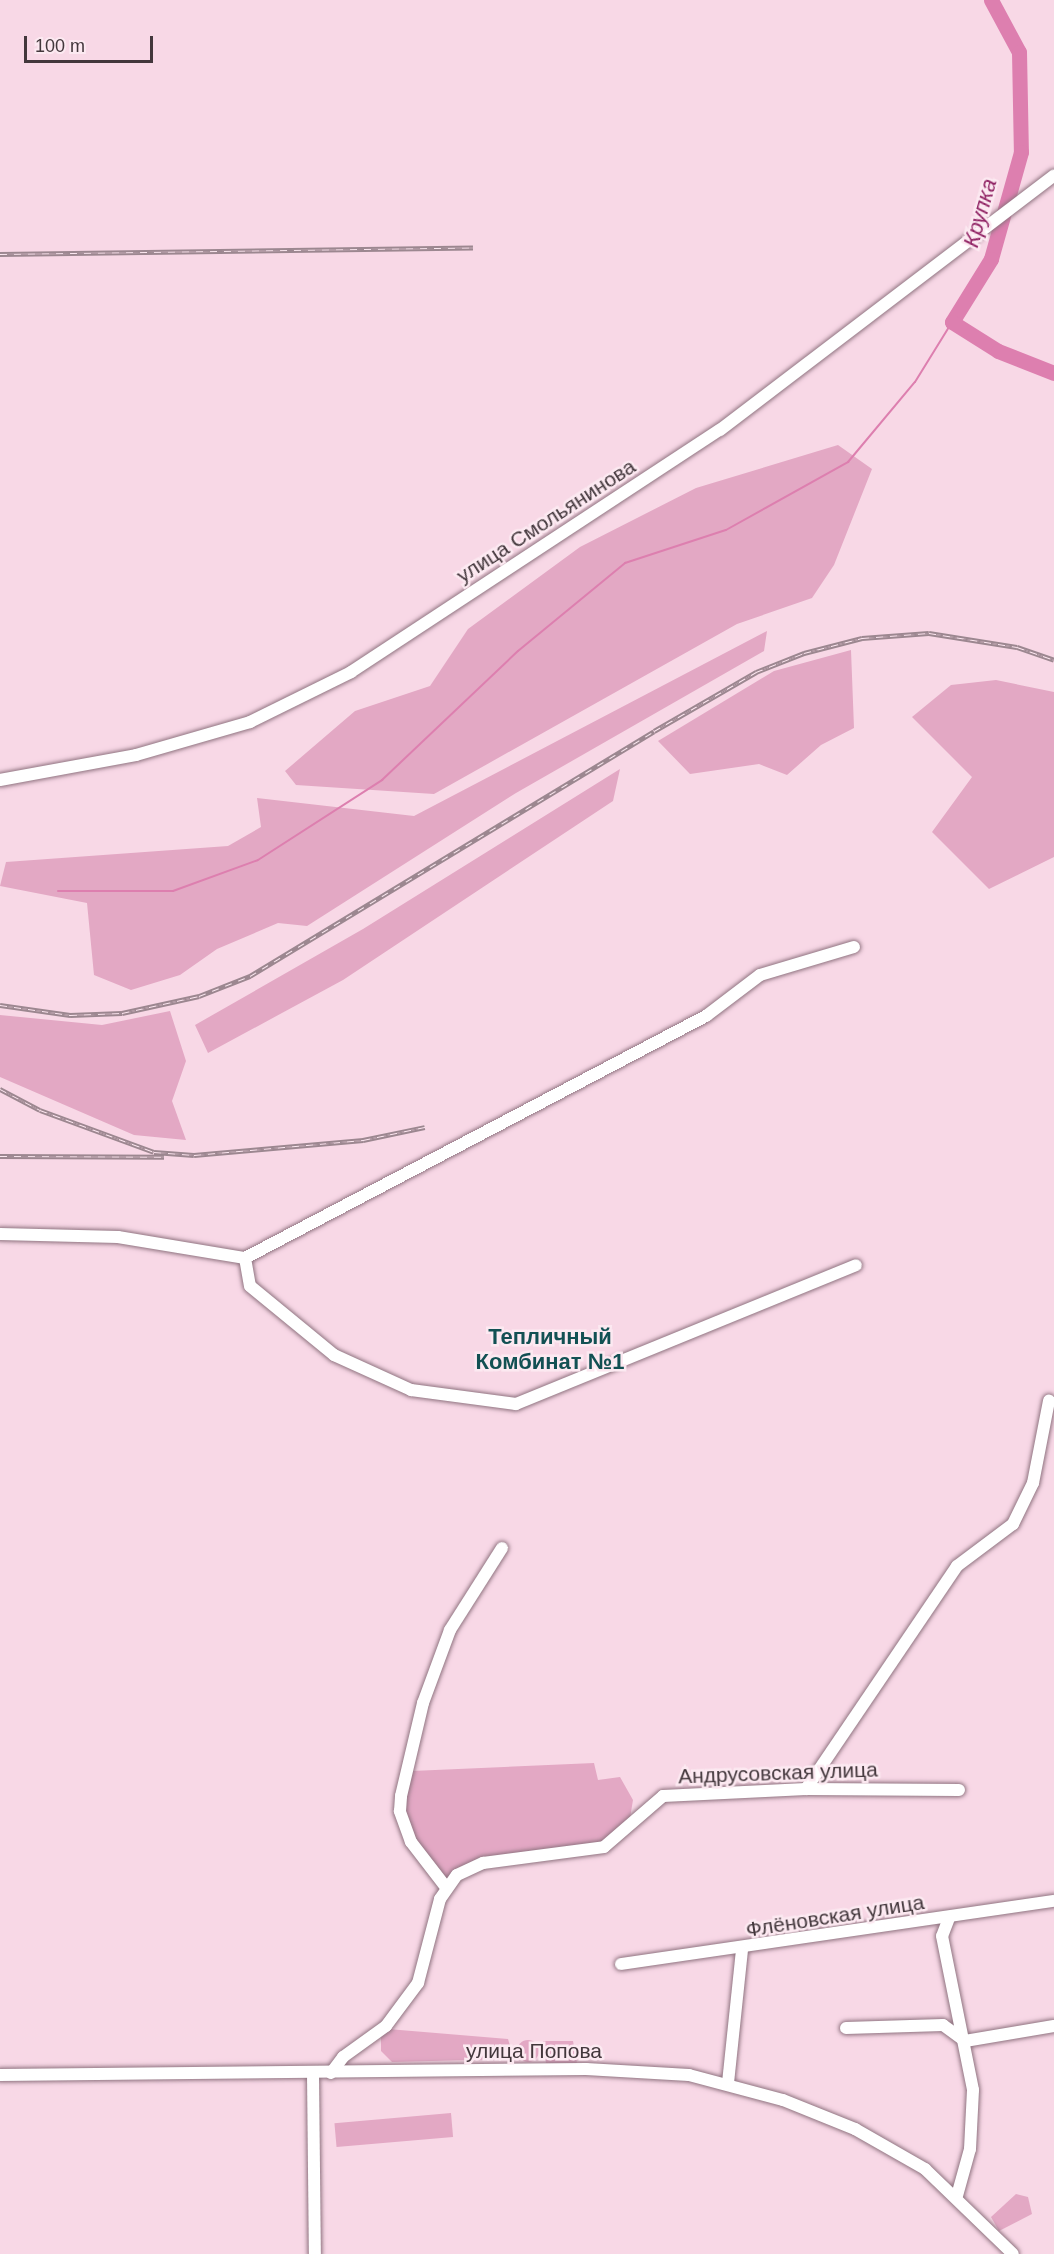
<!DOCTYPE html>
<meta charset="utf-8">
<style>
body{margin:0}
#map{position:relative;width:1054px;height:2254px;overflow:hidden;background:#f8d8e6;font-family:Arial,sans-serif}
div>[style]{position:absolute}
.green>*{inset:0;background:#e3a8c4;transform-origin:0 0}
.round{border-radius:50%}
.stream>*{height:2px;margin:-1px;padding:0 1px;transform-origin:1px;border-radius:1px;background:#dd7faf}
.river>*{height:15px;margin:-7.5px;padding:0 7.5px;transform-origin:7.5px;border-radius:7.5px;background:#dd7faf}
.roads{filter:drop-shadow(0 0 2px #907481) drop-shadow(0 0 2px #907481)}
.minor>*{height:12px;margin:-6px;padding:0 6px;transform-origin:6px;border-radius:6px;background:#fff}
.rail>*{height:4.5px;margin-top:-2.25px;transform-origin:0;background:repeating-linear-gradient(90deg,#fce9f1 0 7px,#9c8790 0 14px);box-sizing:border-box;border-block:2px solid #9c8790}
span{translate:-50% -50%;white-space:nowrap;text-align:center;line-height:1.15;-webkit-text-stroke:5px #fce9f1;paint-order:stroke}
.street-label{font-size:21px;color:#43373c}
.water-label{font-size:22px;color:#902364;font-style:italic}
.neighbourhood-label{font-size:22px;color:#125053;font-weight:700}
.scale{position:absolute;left:24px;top:36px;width:129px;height:27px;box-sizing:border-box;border:3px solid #43373c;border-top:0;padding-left:8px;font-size:18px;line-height:21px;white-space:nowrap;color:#43373c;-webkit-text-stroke:4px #fce9f1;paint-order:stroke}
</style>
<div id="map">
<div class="green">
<i style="clip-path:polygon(838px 445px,872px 469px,834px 565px,812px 598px,737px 624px,434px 794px,296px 785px,285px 771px,355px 711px,430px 686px,468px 629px,580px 547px,696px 488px)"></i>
<i style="clip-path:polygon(767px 631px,764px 651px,516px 793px,307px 926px,278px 923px,217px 949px,180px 975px,131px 990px,94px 975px,87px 903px,0 886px,6px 862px,228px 846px,261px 827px,257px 798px,414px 816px)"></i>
<i style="clip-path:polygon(851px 650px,854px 728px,821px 745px,787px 775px,759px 764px,690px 774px,658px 741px,774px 671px)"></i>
<i style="clip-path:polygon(996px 680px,1054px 692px,1054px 857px,989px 889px,932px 832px,972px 777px,912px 717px,951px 685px)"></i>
<i style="clip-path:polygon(620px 769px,613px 801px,343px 980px,208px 1053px,195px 1025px,363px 929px)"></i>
<i style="clip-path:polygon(170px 1011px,186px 1061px,172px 1101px,186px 1140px,134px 1135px,0 1077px,0 1015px,102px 1025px)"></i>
<i style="clip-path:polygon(594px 1763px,598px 1780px,620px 1777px,633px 1800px,630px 1818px,602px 1842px,456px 1870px,444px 1880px,413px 1839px,404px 1810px,412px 1771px)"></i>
<i style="clip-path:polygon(388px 2029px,508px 2039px,514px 2059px,392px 2062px,381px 2051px,381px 2036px)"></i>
<i class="round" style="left:517px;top:2040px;width:22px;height:22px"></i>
<i style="clip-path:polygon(543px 2041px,573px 2041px,577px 2063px,546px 2064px)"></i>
<i style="left:451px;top:2113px;width:24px;height:117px;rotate:85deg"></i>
<i style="clip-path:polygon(1016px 2194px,1028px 2197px,1032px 2214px,999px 2231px,991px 2217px)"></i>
</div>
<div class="stream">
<i style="left:58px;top:891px;width:115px"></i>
<i style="left:173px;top:891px;width:90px;rotate:-20deg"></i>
<i style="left:258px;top:860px;width:148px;rotate:-32.8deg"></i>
<i style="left:382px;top:780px;width:187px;rotate:-43.5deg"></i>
<i style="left:518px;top:651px;width:139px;rotate:-39.4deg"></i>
<i style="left:625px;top:563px;width:106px;rotate:-18.1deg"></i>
<i style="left:726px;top:530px;width:140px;rotate:-29.1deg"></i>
<i style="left:848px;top:462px;width:104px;rotate:-50.1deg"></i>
<i style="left:915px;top:382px;width:70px;rotate:-58.3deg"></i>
</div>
<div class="river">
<i style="left:991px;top:0;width:59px;rotate:61.7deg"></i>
<i style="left:1019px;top:52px;width:100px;rotate:88.9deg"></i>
<i style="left:1021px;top:152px;width:111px;rotate:105.7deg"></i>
<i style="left:991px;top:259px;width:74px;rotate:121.8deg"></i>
<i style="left:952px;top:322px;width:54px;rotate:32.2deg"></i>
<i style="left:998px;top:351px;width:60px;rotate:21.4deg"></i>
</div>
<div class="roads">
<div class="minor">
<i style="left:0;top:780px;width:138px;rotate:-10.4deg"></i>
<i style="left:136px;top:755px;width:119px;rotate:-16.1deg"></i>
<i style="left:250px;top:722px;width:113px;rotate:-26.3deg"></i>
<i style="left:351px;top:672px;width:441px;rotate:-33.3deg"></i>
<i style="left:720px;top:430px;width:420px;rotate:-37.3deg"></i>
<i style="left:0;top:1234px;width:118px;rotate:1.5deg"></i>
<i style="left:118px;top:1237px;width:129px;rotate:9.4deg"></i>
<i style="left:245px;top:1258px;width:521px;rotate:-27.7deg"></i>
<i style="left:706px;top:1016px;width:68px;rotate:-37.2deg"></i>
<i style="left:760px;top:975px;width:98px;rotate:-16.6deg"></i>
<i style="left:245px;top:1258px;width:28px;rotate:80deg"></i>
<i style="left:250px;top:1286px;width:109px;rotate:39.4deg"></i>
<i style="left:334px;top:1355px;width:85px;rotate:24.4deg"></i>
<i style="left:411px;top:1390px;width:106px;rotate:7.6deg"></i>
<i style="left:516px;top:1404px;width:367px;rotate:-22.2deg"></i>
<i style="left:806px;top:1789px;width:269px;rotate:-55.9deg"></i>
<i style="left:957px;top:1566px;width:70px;rotate:-36.9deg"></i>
<i style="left:1013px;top:1524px;width:46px;rotate:-64deg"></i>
<i style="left:1033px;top:1483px;width:84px;rotate:-79deg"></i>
<i style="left:445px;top:1886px;width:56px;rotate:-127.7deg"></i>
<i style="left:411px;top:1842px;width:33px;rotate:-110deg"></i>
<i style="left:400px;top:1811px;width:15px;rotate:-86deg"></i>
<i style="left:401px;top:1796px;width:96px;rotate:-76.7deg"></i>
<i style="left:423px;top:1703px;width:78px;rotate:-69.7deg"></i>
<i style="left:450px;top:1630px;width:97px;rotate:-57.6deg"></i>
<i style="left:949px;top:1918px;width:19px;rotate:111deg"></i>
<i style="left:942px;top:1936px;width:157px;rotate:78.6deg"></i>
<i style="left:973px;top:2090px;width:59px;rotate:92.9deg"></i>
<i style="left:970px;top:2149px;width:49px;rotate:105.5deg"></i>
<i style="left:621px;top:1964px;width:438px;rotate:-8.3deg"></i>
<i style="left:846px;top:2028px;width:97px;rotate:-1.8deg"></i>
<i style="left:943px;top:2025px;width:27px;rotate:36deg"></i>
<i style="left:965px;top:2041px;width:90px;rotate:-9.6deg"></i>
<i style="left:331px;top:2073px;width:20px;rotate:-53deg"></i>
<i style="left:343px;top:2057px;width:53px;rotate:-35.8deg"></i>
<i style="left:386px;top:2026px;width:54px;rotate:-53.3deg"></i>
<i style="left:418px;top:1983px;width:87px;rotate:-75.3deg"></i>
<i style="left:440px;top:1899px;width:29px;rotate:-55deg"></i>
<i style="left:457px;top:1875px;width:29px;rotate:-25deg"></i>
<i style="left:483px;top:1863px;width:122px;rotate:-7.5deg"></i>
<i style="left:604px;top:1847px;width:78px;rotate:-40.8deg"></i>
<i style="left:663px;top:1796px;width:143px;rotate:-2.8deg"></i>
<i style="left:806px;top:1789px;width:153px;rotate:0.4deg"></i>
<i style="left:313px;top:2074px;width:180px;rotate:89.4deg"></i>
<i style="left:0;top:2075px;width:586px;rotate:-0.59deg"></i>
<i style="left:586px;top:2069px;width:103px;rotate:3.3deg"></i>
<i style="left:689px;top:2075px;width:97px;rotate:14.9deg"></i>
<i style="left:783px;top:2100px;width:78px;rotate:21.9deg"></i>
<i style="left:855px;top:2129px;width:81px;rotate:29.7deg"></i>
<i style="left:925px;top:2169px;width:122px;rotate:44deg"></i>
<i style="left:728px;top:2083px;width:134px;rotate:-84deg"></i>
</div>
</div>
<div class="rail">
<i style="left:0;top:254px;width:473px;rotate:-0.8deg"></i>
<i style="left:0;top:1005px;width:71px;rotate:8.1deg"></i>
<i style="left:70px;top:1015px;width:52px;rotate:-2.2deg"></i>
<i style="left:122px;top:1013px;width:79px;rotate:-12.4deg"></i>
<i style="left:199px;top:996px;width:55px;rotate:-21.4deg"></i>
<i style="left:250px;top:976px;width:472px;rotate:-31.2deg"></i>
<i style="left:654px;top:731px;width:118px;rotate:-30deg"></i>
<i style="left:756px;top:672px;width:52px;rotate:-21.6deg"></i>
<i style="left:804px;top:653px;width:60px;rotate:-14.5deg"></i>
<i style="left:862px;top:638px;width:67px;rotate:-4.3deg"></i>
<i style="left:929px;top:633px;width:89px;rotate:9deg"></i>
<i style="left:1017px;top:647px;width:39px;rotate:19deg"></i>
<i style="left:0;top:1089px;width:45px;rotate:27.7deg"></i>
<i style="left:40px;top:1110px;width:121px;rotate:20.2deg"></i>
<i style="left:154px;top:1152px;width:40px;rotate:4.3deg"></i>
<i style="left:194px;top:1155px;width:170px;rotate:-5.1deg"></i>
<i style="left:363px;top:1140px;width:63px;rotate:-11.8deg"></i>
<i style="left:0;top:1156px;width:164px;rotate:0.3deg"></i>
</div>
<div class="street-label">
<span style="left:546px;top:521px;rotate:-33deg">улица Смольянинова</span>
<span style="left:778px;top:1773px;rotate:-2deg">Андрусовская улица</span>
<span style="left:835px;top:1916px;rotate:-9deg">Флёновская улица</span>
<span style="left:534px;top:2051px">улица Попова</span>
</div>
<div class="water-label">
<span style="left:980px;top:213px;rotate:-74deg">Крупка</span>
</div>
<div class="neighbourhood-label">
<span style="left:550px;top:1349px">Тепличный<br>Комбинат №1</span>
</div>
<div class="scale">100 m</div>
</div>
